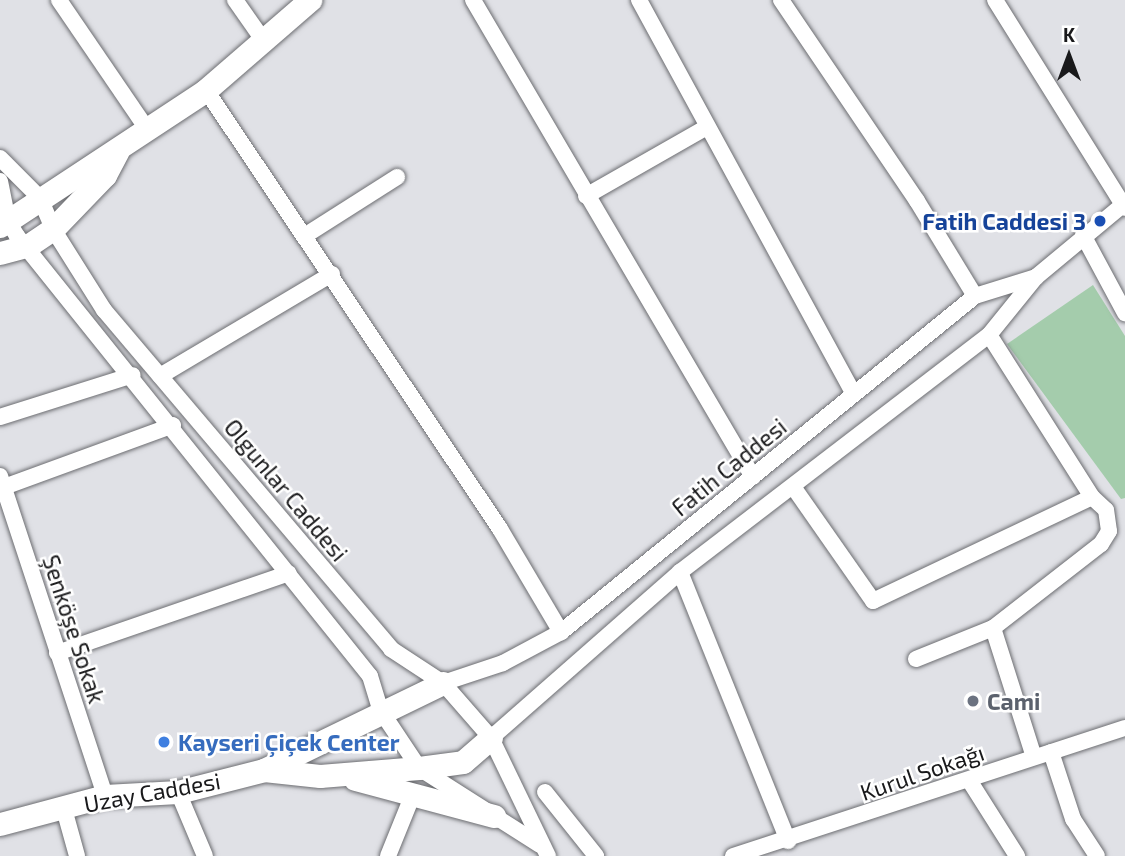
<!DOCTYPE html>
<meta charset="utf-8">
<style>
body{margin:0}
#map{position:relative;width:1125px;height:856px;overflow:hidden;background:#e0e1e6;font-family:"Exo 2",sans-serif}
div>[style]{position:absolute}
.green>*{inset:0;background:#a4ccac}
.roads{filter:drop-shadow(0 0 2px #6c6d71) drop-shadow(0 0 2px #6c6d71)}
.minor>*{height:16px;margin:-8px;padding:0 8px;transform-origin:8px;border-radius:8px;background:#fff}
.secondary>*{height:23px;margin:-11.5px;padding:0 11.5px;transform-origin:11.5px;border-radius:11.5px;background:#fff}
.dots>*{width:19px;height:19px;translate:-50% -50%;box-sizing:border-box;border:4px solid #fff;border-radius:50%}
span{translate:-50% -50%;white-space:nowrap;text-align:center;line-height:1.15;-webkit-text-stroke:5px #fff;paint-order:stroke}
.transit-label{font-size:23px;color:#164399;font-weight:700}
.right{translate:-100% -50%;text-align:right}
.street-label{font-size:23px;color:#19191b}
.worship-label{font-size:23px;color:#5b616d;font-weight:700}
.left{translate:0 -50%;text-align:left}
.shop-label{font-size:23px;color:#366cbe;font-weight:700}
.north{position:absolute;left:1034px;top:21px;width:70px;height:70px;-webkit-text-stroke:5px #fff;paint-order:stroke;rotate:0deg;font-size:19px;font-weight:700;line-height:28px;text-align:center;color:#19191b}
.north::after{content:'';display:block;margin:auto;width:24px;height:32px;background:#19191b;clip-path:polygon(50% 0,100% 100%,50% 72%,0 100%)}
</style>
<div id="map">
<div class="green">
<i style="clip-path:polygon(1093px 285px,1125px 336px,1125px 498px,1121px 499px,1007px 344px)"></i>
</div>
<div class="roads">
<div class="minor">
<i style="left:59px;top:0;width:156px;rotate:55.7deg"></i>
<i style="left:235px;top:0;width:45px;rotate:54.9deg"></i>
<i style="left:473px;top:0;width:553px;rotate:59.59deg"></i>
<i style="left:639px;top:0;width:449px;rotate:61.4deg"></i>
<i style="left:781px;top:0;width:243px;rotate:55.9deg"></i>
<i style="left:917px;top:201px;width:111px;rotate:58.6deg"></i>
<i style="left:995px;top:0;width:245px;rotate:58deg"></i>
<i style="left:206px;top:90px;width:528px;rotate:56.19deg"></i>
<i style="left:500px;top:529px;width:120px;rotate:59.4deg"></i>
<i style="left:0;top:158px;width:57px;rotate:45deg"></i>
<i style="left:40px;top:198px;width:34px;rotate:67deg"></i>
<i style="left:53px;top:229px;width:96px;rotate:57.8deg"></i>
<i style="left:104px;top:310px;width:444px;rotate:49.7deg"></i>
<i style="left:391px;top:649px;width:62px;rotate:33.2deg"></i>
<i style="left:443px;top:683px;width:73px;rotate:48.9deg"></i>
<i style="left:491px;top:738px;width:131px;rotate:64.2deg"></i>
<i style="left:0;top:181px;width:41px;rotate:78.7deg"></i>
<i style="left:8px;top:221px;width:17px;rotate:59deg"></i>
<i style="left:17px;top:236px;width:564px;rotate:51.26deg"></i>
<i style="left:370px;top:676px;width:37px;rotate:73deg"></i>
<i style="left:381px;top:711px;width:69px;rotate:56.3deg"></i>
<i style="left:419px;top:768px;width:143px;rotate:32.5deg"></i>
<i style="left:586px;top:196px;width:137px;rotate:-29.7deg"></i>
<i style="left:306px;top:235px;width:108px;rotate:-32.5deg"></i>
<i style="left:1083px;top:235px;width:89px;rotate:61.7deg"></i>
<i style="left:160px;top:376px;width:200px;rotate:-30.7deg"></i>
<i style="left:0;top:417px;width:139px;rotate:-17.5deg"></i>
<i style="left:0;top:476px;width:337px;rotate:71.8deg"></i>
<i style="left:4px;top:487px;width:180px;rotate:-20.1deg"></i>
<i style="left:794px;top:488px;width:138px;rotate:55deg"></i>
<i style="left:873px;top:601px;width:242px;rotate:-25.4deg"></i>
<i style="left:680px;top:572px;width:290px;rotate:68.1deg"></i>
<i style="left:993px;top:628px;width:135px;rotate:72.4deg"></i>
<i style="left:57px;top:653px;width:245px;rotate:-19deg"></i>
<i style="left:916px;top:659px;width:83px;rotate:-21.9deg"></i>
<i style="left:993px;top:628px;width:137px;rotate:-37.9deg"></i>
<i style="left:1101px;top:544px;width:15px;rotate:-58deg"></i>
<i style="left:1109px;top:531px;width:21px;rotate:-98deg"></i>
<i style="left:1106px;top:510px;width:19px;rotate:-137deg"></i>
<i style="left:1092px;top:497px;width:192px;rotate:-122.4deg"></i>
<i style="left:443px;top:683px;width:63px;rotate:-18.4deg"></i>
<i style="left:503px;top:663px;width:66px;rotate:-28.1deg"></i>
<i style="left:561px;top:632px;width:533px;rotate:-39.06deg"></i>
<i style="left:975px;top:296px;width:64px;rotate:-17.3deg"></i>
<i style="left:491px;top:738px;width:252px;rotate:-41.3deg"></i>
<i style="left:680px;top:572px;width:389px;rotate:-37.5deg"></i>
<i style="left:989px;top:335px;width:75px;rotate:-51deg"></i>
<i style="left:1036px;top:277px;width:116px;rotate:-39.7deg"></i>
<i style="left:1051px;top:752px;width:71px;rotate:71.8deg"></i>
<i style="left:1073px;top:819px;width:44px;rotate:57deg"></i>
<i style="left:969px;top:780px;width:90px;rotate:57.7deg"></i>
<i style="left:178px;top:792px;width:69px;rotate:67.1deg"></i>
<i style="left:545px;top:792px;width:82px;rotate:51.4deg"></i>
<i style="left:64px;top:809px;width:49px;rotate:74.5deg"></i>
<i style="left:388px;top:856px;width:67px;rotate:-68deg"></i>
<i style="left:733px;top:856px;width:412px;rotate:-18.1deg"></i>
</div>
<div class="secondary">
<i style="left:0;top:226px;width:247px;rotate:-33.4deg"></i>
<i style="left:206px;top:90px;width:138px;rotate:-40.9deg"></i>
<i style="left:0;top:253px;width:30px;rotate:-15deg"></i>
<i style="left:29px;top:245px;width:29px;rotate:-34deg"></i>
<i style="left:53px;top:229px;width:75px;rotate:-46.1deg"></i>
<i style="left:105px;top:175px;width:27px;rotate:-62deg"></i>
<i style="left:443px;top:683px;width:199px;rotate:154.1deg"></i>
<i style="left:264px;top:770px;width:56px;rotate:6.1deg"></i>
<i style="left:320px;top:776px;width:99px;rotate:-4.6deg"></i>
<i style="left:419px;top:768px;width:44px;rotate:-7.8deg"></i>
<i style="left:463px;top:762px;width:37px;rotate:-41deg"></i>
<i style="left:355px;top:779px;width:144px;rotate:14.9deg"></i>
<i style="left:0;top:824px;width:109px;rotate:-14.9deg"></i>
<i style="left:105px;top:796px;width:73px;rotate:-3.1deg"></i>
<i style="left:178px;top:792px;width:89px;rotate:-14.3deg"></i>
</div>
</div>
<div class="dots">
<i style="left:1100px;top:221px;background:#1a4fb4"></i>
<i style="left:973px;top:701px;background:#6b7280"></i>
<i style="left:164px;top:742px;background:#3f7fe0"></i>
</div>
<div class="transit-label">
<span class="right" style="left:1086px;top:221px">Fatih Caddesi 3</span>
</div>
<div class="street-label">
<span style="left:729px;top:467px;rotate:-39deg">Fatih Caddesi</span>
<span style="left:286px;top:490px;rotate:50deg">Olgunlar Caddesi</span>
<span style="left:74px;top:629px;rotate:72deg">Şenköşe Sokak</span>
<span style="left:922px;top:772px;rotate:-19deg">Kurul Sokağı</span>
<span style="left:152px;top:792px;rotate:-10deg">Uzay Caddesi</span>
</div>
<div class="worship-label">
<span class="left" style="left:987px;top:701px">Cami</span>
</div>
<div class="shop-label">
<span class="left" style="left:178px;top:742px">Kayseri Çiçek Center</span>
</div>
<div class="north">K</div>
</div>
